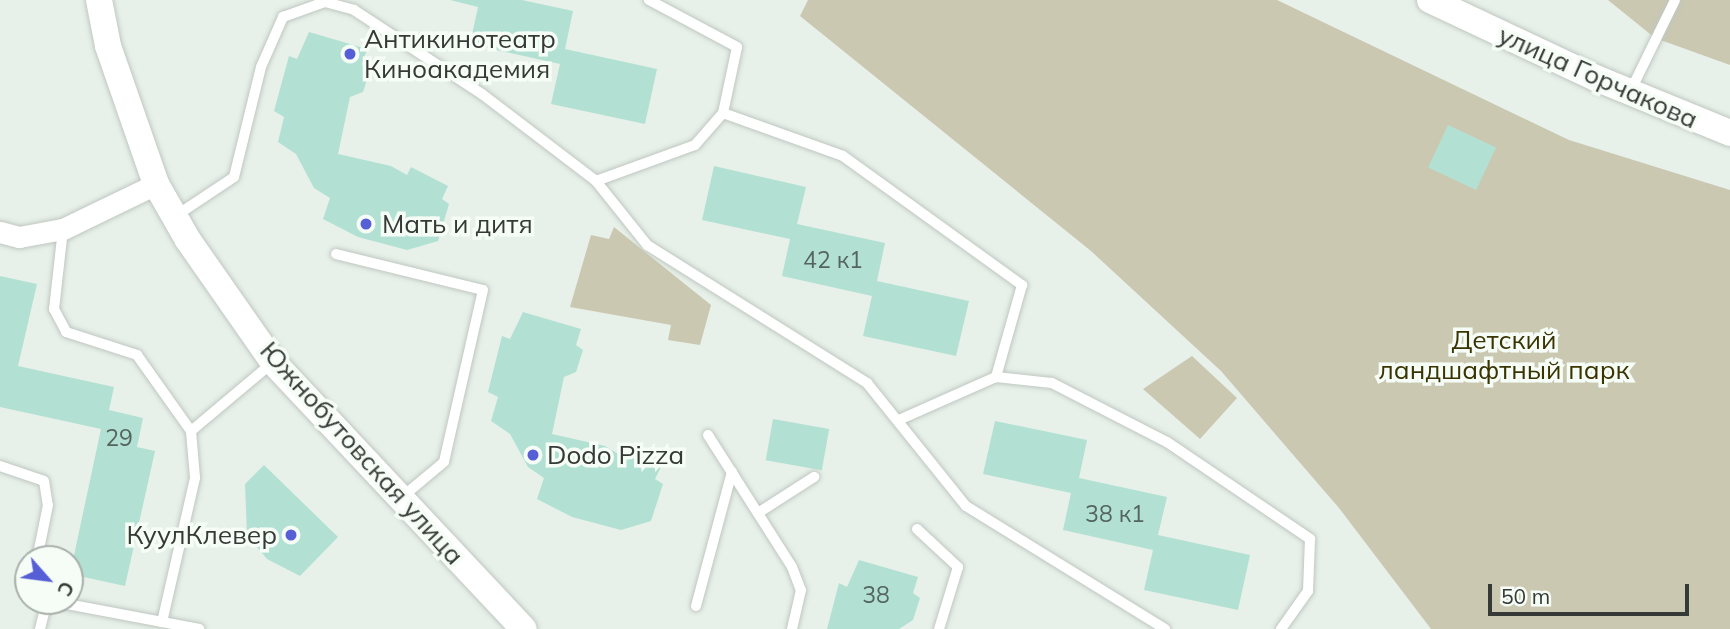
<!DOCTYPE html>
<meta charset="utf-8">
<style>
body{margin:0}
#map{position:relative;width:1730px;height:629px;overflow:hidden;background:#e7f0e9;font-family:Mulish,sans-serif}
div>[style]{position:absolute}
.green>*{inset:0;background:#cbc8b1}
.building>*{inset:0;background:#b2e1d4;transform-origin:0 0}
.roads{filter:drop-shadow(0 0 2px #bfc7c0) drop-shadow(0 0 2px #bfc7c0)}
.service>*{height:10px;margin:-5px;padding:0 5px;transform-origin:5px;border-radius:5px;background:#fff}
.minor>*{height:21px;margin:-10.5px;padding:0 10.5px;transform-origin:10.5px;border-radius:10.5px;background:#fff}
.tertiary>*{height:26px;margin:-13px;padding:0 13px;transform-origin:13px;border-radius:13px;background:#fff}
.dots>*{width:19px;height:19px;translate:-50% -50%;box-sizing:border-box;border:4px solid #f5fdf6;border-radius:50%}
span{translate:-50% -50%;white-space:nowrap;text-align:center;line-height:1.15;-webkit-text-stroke:7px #f5fdf6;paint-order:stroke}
.number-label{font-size:23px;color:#55645e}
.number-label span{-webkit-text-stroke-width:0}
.poi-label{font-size:26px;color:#363a37}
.left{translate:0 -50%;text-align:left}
.right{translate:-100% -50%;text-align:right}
.street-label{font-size:26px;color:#363a37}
.park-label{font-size:26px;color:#3a3403}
.north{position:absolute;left:14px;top:545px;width:70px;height:70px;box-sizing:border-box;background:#f5fdf6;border:2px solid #a9afaa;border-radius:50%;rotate:118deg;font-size:19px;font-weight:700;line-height:28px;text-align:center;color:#363a37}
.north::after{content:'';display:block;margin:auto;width:24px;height:32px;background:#575fd6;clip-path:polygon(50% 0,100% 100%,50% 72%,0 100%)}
.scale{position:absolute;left:1488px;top:584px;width:201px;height:32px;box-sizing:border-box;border:4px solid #363a37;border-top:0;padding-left:9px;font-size:21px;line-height:24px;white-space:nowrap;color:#363a37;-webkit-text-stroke:5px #f5fdf6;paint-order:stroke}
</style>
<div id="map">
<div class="green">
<i style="clip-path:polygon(808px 0,1277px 0,1569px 140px,1730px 190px,1730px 629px,1431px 629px,1339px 508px,1221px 371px,1091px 251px,800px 16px)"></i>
<i style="clip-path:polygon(1608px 0,1730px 0,1730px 65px,1655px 38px)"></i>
<i style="clip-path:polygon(614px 227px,711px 305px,700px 345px,668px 340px,671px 325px,570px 307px,591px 235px,609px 239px)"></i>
<i style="clip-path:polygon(1192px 356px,1237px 398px,1200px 439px,1143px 389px)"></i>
</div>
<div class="building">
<i style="clip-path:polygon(450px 0,522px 0,573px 11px,565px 49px,657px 69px,645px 124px,551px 104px,560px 64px,470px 44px,478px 7px)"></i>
<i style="clip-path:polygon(309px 32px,367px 49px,362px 65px,370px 70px,363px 92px,350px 97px,338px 154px,391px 166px,407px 175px,411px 167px,448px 186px,442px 199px,449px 204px,438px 241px,407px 250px,358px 237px,323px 219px,330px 198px,314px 188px,296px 154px,278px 142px,284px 117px,274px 111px,289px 56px,297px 59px)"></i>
<i style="left:1448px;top:125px;width:53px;height:47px;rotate:25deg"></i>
<i style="clip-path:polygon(714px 166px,806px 187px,797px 224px,885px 243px,877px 281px,969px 301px,956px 356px,863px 336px,872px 296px,782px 276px,790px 239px,702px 220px)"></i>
<i style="clip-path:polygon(0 276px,37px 284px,18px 366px,114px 387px,109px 410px,143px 418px,137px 447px,155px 451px,125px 586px,70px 574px,101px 429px,0 407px)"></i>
<i style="clip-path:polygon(523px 312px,581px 329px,576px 345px,583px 350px,576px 372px,564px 377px,552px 434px,605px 446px,620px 455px,625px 446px,662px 465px,655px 479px,663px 484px,651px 521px,621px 530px,572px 517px,537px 499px,544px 478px,528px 467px,510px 434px,491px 421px,498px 397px,488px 392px,502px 336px,510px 339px)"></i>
<i style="left:773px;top:419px;width:57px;height:42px;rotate:10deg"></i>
<i style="clip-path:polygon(995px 421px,1087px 440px,1079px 478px,1167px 497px,1158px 535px,1250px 555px,1238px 610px,1144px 590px,1153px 550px,1063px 530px,1071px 493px,983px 474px)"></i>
<i style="clip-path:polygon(264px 465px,338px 537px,300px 576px,267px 559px,247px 535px,245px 484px)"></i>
<i style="clip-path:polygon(859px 560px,918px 577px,913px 593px,920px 598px,913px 620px,899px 629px,827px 629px,839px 583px,847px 587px)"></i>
</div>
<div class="roads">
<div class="service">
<i style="left:1630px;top:92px;width:102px;rotate:-63.9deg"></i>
<i style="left:723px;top:113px;width:127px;rotate:19.7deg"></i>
<i style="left:843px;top:156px;width:221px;rotate:35.8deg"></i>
<i style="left:1022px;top:285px;width:96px;rotate:105.8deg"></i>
<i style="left:996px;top:377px;width:56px;rotate:6.1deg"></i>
<i style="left:1052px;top:383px;width:129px;rotate:27.2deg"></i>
<i style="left:1167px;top:442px;width:173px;rotate:34.1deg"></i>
<i style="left:1310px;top:539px;width:52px;rotate:92.2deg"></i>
<i style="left:1308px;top:591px;width:47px;rotate:125.4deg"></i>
<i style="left:596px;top:181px;width:105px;rotate:-20deg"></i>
<i style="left:695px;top:145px;width:43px;rotate:-48.8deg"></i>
<i style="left:723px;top:113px;width:67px;rotate:-78deg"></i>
<i style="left:737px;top:47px;width:100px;rotate:-151.9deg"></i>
<i style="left:174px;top:217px;width:72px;rotate:-33.7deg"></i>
<i style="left:234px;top:177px;width:113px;rotate:-76.2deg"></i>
<i style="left:261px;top:67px;width:55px;rotate:-66.3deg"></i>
<i style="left:283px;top:17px;width:45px;rotate:-19.7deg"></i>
<i style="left:325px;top:2px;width:30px;rotate:15deg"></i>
<i style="left:354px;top:10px;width:153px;rotate:33.3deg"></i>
<i style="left:482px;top:94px;width:143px;rotate:37.3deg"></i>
<i style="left:596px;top:181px;width:82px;rotate:51.4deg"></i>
<i style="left:647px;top:245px;width:260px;rotate:32.1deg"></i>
<i style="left:867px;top:383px;width:158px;rotate:51.2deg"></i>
<i style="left:966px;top:506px;width:234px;rotate:31.7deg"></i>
<i style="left:63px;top:229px;width:81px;rotate:96.4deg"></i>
<i style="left:54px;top:309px;width:26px;rotate:62deg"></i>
<i style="left:66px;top:332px;width:75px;rotate:17.9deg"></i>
<i style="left:137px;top:355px;width:93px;rotate:54.6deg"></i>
<i style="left:191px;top:431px;width:47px;rotate:85.1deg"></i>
<i style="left:195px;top:478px;width:148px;rotate:102.9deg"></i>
<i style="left:336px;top:254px;width:151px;rotate:13.8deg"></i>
<i style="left:483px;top:290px;width:176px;rotate:102.8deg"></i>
<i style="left:444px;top:462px;width:56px;rotate:140.1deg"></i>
<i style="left:901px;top:419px;width:104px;rotate:-23.9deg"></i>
<i style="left:191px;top:431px;width:106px;rotate:-40deg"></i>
<i style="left:708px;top:435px;width:156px;rotate:57.5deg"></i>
<i style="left:792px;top:567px;width:25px;rotate:69deg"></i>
<i style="left:801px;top:590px;width:40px;rotate:103deg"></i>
<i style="left:0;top:466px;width:46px;rotate:18.8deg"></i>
<i style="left:44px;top:481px;width:24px;rotate:81deg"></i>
<i style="left:48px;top:505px;width:55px;rotate:101.5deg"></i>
<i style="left:758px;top:513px;width:67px;rotate:-32.7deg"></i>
<i style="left:917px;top:529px;width:56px;rotate:42.8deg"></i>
<i style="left:958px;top:567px;width:65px;rotate:107deg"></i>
<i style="left:51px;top:601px;width:151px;rotate:10.7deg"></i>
<i style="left:696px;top:606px;width:139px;rotate:-75deg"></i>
<i style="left:40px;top:629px;width:29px;rotate:-76deg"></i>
</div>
<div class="minor">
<i style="left:0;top:232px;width:20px;rotate:15deg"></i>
<i style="left:19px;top:237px;width:45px;rotate:-10.3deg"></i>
<i style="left:63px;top:229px;width:103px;rotate:-25.8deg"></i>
</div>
<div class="tertiary">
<i style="left:99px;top:0;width:47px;rotate:78.9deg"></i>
<i style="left:108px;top:46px;width:146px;rotate:70.8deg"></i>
<i style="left:156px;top:184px;width:64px;rotate:60.3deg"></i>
<i style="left:188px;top:240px;width:149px;rotate:55.1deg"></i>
<i style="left:273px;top:362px;width:366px;rotate:46.8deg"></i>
<i style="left:1430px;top:0;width:186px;rotate:25.2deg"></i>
<i style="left:1598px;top:79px;width:143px;rotate:22.2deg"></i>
</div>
</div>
<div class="dots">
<i style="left:350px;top:54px;background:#575fd6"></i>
<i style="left:366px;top:224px;background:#575fd6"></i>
<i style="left:533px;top:455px;background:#575fd6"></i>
<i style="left:291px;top:535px;background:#575fd6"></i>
</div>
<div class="number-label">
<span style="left:833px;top:260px">42 к1</span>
<span style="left:119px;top:438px">29</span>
<span style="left:1115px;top:514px">38 к1</span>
<span style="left:876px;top:595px">38</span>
</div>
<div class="poi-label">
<span class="left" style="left:364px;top:54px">Антикинотеатр<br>Киноакадемия</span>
<span class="left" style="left:382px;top:224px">Мать и дитя</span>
<span class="left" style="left:547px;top:455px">Dodo Pizza</span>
<span class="right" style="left:277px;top:535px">КуулКлевер</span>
</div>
<div class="street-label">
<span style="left:1598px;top:77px;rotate:24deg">улица Горчакова</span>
<span style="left:362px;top:453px;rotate:48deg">Южнобутовская улица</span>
</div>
<div class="park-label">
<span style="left:1504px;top:355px">Детский<br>ландшафтный парк</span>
</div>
<div class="north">С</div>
<div class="scale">50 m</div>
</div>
